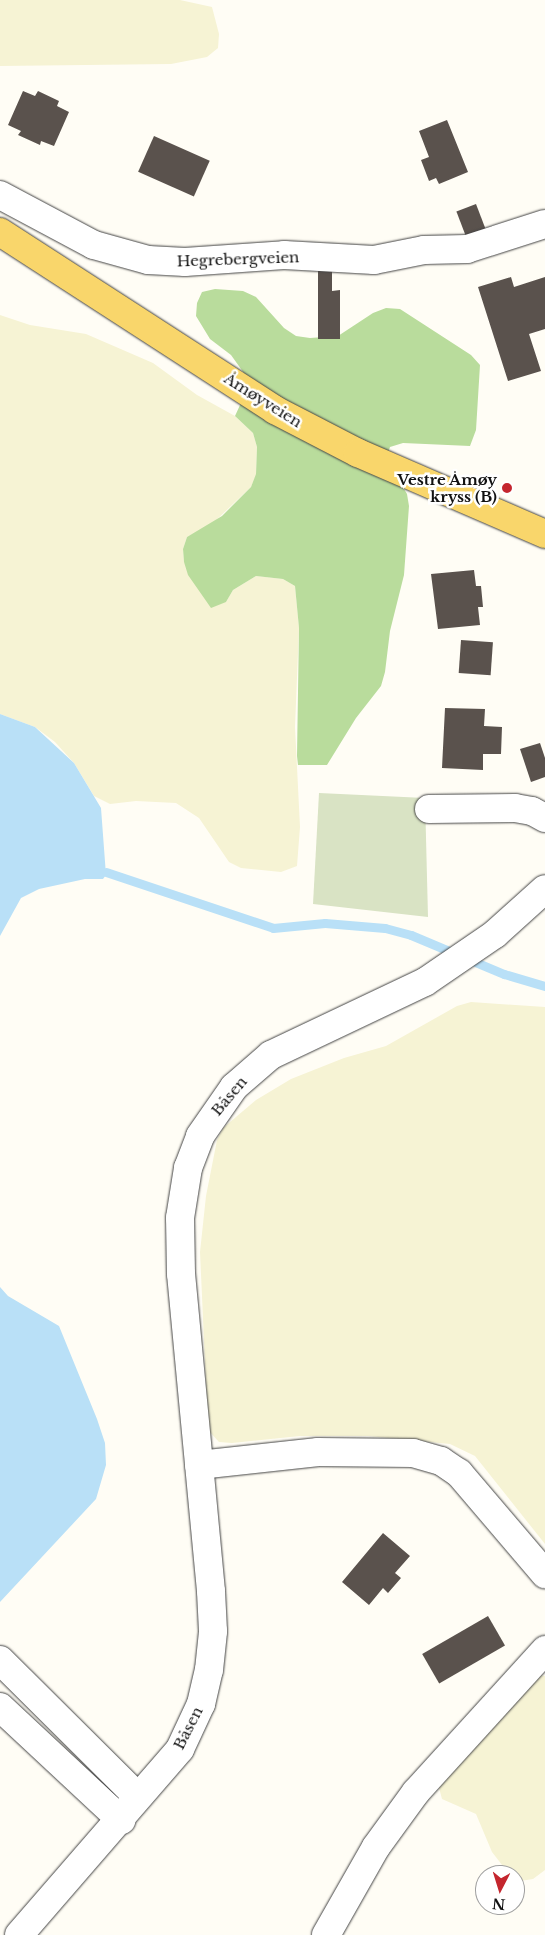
<!DOCTYPE html>
<meta charset="utf-8">
<style>
body{margin:0}
#map{position:relative;width:545px;height:1935px;overflow:hidden;background:#fffdf5;font-family:"Libre Baskerville",serif}
div>[style]{position:absolute}
.farmland>*{inset:0;background:#f6f3d4}
.forest>*{inset:0;background:#b9dc9c}
.cemetery>*{inset:0;background:#d9e3c4}
.water>*{inset:0;background:#b9e0f7}
.stream>*{height:9px;margin:-4.5px;padding:0 4.5px;transform-origin:4.5px;border-radius:4.5px;background:#b9e0f7}
.building>*{inset:0;background:#5a524d;transform-origin:0 0}
.roads{filter:drop-shadow(0 0 1px #444) drop-shadow(0 0 1px #444)}
.minor>*{height:28px;margin:-14px;padding:0 14px;transform-origin:14px;border-radius:14px;background:#fff}
.major>*{height:28px;margin:-14px;padding:0 14px;transform-origin:14px;border-radius:14px;background:#f9d66b}
.dots>*{width:14px;height:14px;translate:-50% -50%;box-sizing:border-box;border:2px solid #fff;border-radius:50%}
span{translate:-50% -50%;white-space:nowrap;text-align:center;line-height:1.15;-webkit-text-stroke:5px #fff;paint-order:stroke}
.street-label{font-size:15px;color:#111}
.poi-label{font-size:15px;color:#111;font-weight:700}
.right{translate:-100% -50%;text-align:right}
.north{position:absolute;left:475px;top:1865px;width:50px;height:50px;box-sizing:border-box;background:#fff;border:1px solid #a0a0a0;border-radius:50%;rotate:185deg;font-size:14px;font-weight:700;line-height:20px;text-align:center;color:#111}
.north::after{content:'';display:block;margin:auto;width:18px;height:22px;background:#c4262e;clip-path:polygon(50% 0,100% 100%,50% 72%,0 100%)}
</style>
<div id="map">
<div class="farmland">
<i style="clip-path:polygon(0 0,180px 0,212px 7px,219px 34px,218px 48px,207px 57px,171px 64px,0 66px)"></i>
<i style="clip-path:polygon(0 315px,30px 325px,86px 334px,153px 363px,197px 395px,235px 416px,253px 433px,257px 447px,256px 475px,251px 487px,211px 525px,187px 537px,183px 549px,184px 562px,226px 602px,233px 590px,256px 576px,283px 579px,295px 586px,299px 628px,295px 727px,300px 827px,297px 866px,281px 872px,241px 868px,229px 862px,199px 818px,176px 803px,136px 801px,110px 804px,94px 796px,74px 763px,55px 742px,35px 727px,0 714px)"></i>
<i style="clip-path:polygon(471px 1002px,545px 1007px,545px 1544px,475px 1456px,450px 1444px,368px 1436px,300px 1436px,232px 1443px,219px 1442px,208px 1430px,200px 1252px,206px 1196px,217px 1140px,223px 1128px,256px 1100px,291px 1079px,344px 1058px,386px 1046px,457px 1006px)"></i>
<i style="clip-path:polygon(535px 1674px,545px 1676px,545px 1870px,533px 1879px,520px 1881px,509px 1874px,492px 1852px,476px 1814px,442px 1799px,438px 1784px)"></i>
</div>
<div class="forest">
<i style="clip-path:polygon(215px 289px,243px 291px,256px 297px,284px 328px,296px 336px,310px 338px,338px 336px,373px 313px,386px 308px,400px 309px,471px 355px,480px 365px,476px 430px,470px 446px,403px 443px,390px 447px,386px 459px,407px 494px,409px 506px,404px 575px,390px 631px,385px 672px,381px 686px,356px 718px,327px 765px,298px 765px,297px 756px,299px 628px,295px 586px,283px 579px,256px 576px,233px 590px,226px 602px,211px 608px,188px 575px,184px 562px,183px 549px,187px 537px,222px 516px,251px 487px,256px 474px,257px 447px,253px 433px,235px 416px,246px 392px,246px 376px,231px 355px,210px 339px,196px 316px,197px 303px,202px 292px)"></i>
</div>
<div class="cemetery">
<i style="clip-path:polygon(319px 793px,425px 798px,428px 917px,313px 904px)"></i>
</div>
<div class="water">
<i style="clip-path:polygon(0 714px,35px 727px,74px 763px,101px 808px,106px 875px,103px 879px,85px 879px,39px 889px,21px 898px,0 936px)"></i>
<i style="clip-path:polygon(0 1287px,8px 1296px,59px 1326px,97px 1419px,105px 1443px,106px 1465px,96px 1499px,0 1602px)"></i>
</div>
<div class="stream">
<i style="left:106px;top:872px;width:176px;rotate:18.5deg"></i>
<i style="left:273px;top:928px;width:52px;rotate:-5.5deg"></i>
<i style="left:325px;top:923px;width:60px;rotate:4.8deg"></i>
<i style="left:385px;top:928px;width:27px;rotate:15deg"></i>
<i style="left:411px;top:935px;width:101px;rotate:22.8deg"></i>
<i style="left:504px;top:974px;width:43px;rotate:16.3deg"></i>
</div>
<div class="building">
<i style="clip-path:polygon(23px 91px,35px 96px,38px 91px,59px 101px,57px 106px,69px 112px,54px 146px,41px 141px,40px 145px,18px 135px,21px 131px,8px 125px)"></i>
<i style="clip-path:polygon(447px 120px,468px 172px,439px 184px,436px 178px,429px 181px,421px 160px,429px 157px,419px 131px)"></i>
<i style="left:154px;top:136px;width:61px;height:39px;rotate:24deg"></i>
<i style="left:476px;top:204px;width:28px;height:21px;rotate:69deg"></i>
<i style="clip-path:polygon(332px 270px,332px 291px,340px 290px,340px 339px,318px 339px,318px 271px)"></i>
<i style="clip-path:polygon(511px 277px,514px 287px,545px 277px,545px 329px,529px 334px,541px 371px,508px 381px,478px 287px)"></i>
<i style="clip-path:polygon(474px 570px,476px 586px,481px 586px,483px 607px,478px 607px,480px 625px,438px 629px,431px 574px)"></i>
<i style="left:461px;top:640px;width:32px;height:33px;rotate:4deg"></i>
<i style="clip-path:polygon(445px 708px,485px 709px,484px 726px,502px 727px,501px 754px,483px 754px,483px 770px,442px 768px)"></i>
<i style="clip-path:polygon(540px 743px,545px 758px,545px 777px,531px 782px,520px 749px)"></i>
<i style="clip-path:polygon(383px 1533px,410px 1556px,395px 1573px,401px 1578px,388px 1593px,383px 1588px,369px 1605px,342px 1582px)"></i>
<i style="left:488px;top:1616px;width:34px;height:76px;rotate:60deg"></i>
</div>
<div class="roads">
<div class="minor">
<i style="left:0;top:195px;width:106px;rotate:28deg"></i>
<i style="left:94px;top:245px;width:56px;rotate:15.5deg"></i>
<i style="left:148px;top:260px;width:37px;rotate:3deg"></i>
<i style="left:185px;top:262px;width:99px;rotate:-4deg"></i>
<i style="left:284px;top:255px;width:90px;rotate:3.2deg"></i>
<i style="left:374px;top:260px;width:51px;rotate:-11.3deg"></i>
<i style="left:424px;top:250px;width:43px;rotate:-1.3deg"></i>
<i style="left:467px;top:249px;width:82px;rotate:-17.8deg"></i>
<i style="left:429px;top:809px;width:86px;rotate:-0.7deg"></i>
<i style="left:515px;top:808px;width:17px;rotate:10deg"></i>
<i style="left:532px;top:811px;width:15px;rotate:28deg"></i>
<i style="left:199px;top:1465px;width:120px;rotate:-6.2deg"></i>
<i style="left:318px;top:1452px;width:95px;rotate:0.6deg"></i>
<i style="left:413px;top:1453px;width:29px;rotate:16deg"></i>
<i style="left:441px;top:1461px;width:22px;rotate:34deg"></i>
<i style="left:459px;top:1473px;width:133px;rotate:49.6deg"></i>
<i style="left:0;top:1660px;width:194px;rotate:44.8deg"></i>
<i style="left:0;top:1707px;width:166px;rotate:43deg"></i>
<i style="left:19px;top:1935px;width:246px;rotate:-49.1deg"></i>
<i style="left:180px;top:1749px;width:50px;rotate:-65deg"></i>
<i style="left:201px;top:1704px;width:35px;rotate:-77deg"></i>
<i style="left:209px;top:1670px;width:39px;rotate:-84deg"></i>
<i style="left:213px;top:1631px;width:40px;rotate:-92.9deg"></i>
<i style="left:211px;top:1591px;width:318px;rotate:-95.4deg"></i>
<i style="left:181px;top:1274px;width:56px;rotate:-91deg"></i>
<i style="left:180px;top:1218px;width:51px;rotate:-80.9deg"></i>
<i style="left:188px;top:1168px;width:34px;rotate:-69deg"></i>
<i style="left:200px;top:1136px;width:60px;rotate:-55.2deg"></i>
<i style="left:234px;top:1087px;width:49px;rotate:-40.9deg"></i>
<i style="left:271px;top:1055px;width:170px;rotate:-25.4deg"></i>
<i style="left:425px;top:982px;width:85px;rotate:-34.4deg"></i>
<i style="left:495px;top:934px;width:67px;rotate:-42deg"></i>
<i style="left:326px;top:1935px;width:101px;rotate:-60.4deg"></i>
<i style="left:376px;top:1847px;width:68px;rotate:-54deg"></i>
<i style="left:416px;top:1792px;width:192px;rotate:-47.7deg"></i>
</div>
<div class="major">
<i style="left:0;top:232px;width:328px;rotate:32.9deg"></i>
<i style="left:275px;top:410px;width:93px;rotate:27.4deg"></i>
<i style="left:358px;top:453px;width:204px;rotate:23.4deg"></i>
</div>
</div>
<div class="dots">
<i style="left:507px;top:488px;background:#c4262e"></i>
</div>
<div class="street-label">
<span style="left:238px;top:259px;rotate:-2deg">Hegrebergveien</span>
<span style="left:263px;top:400px;rotate:32deg">Åmøyveien</span>
<span style="left:229px;top:1096px;rotate:-50deg">Båsen</span>
<span style="left:188px;top:1728px;rotate:-63deg">Båsen</span>
</div>
<div class="poi-label">
<span class="right" style="left:497px;top:488px">Vestre Åmøy<br>kryss (B)</span>
</div>
<div class="north">N</div>
</div>
